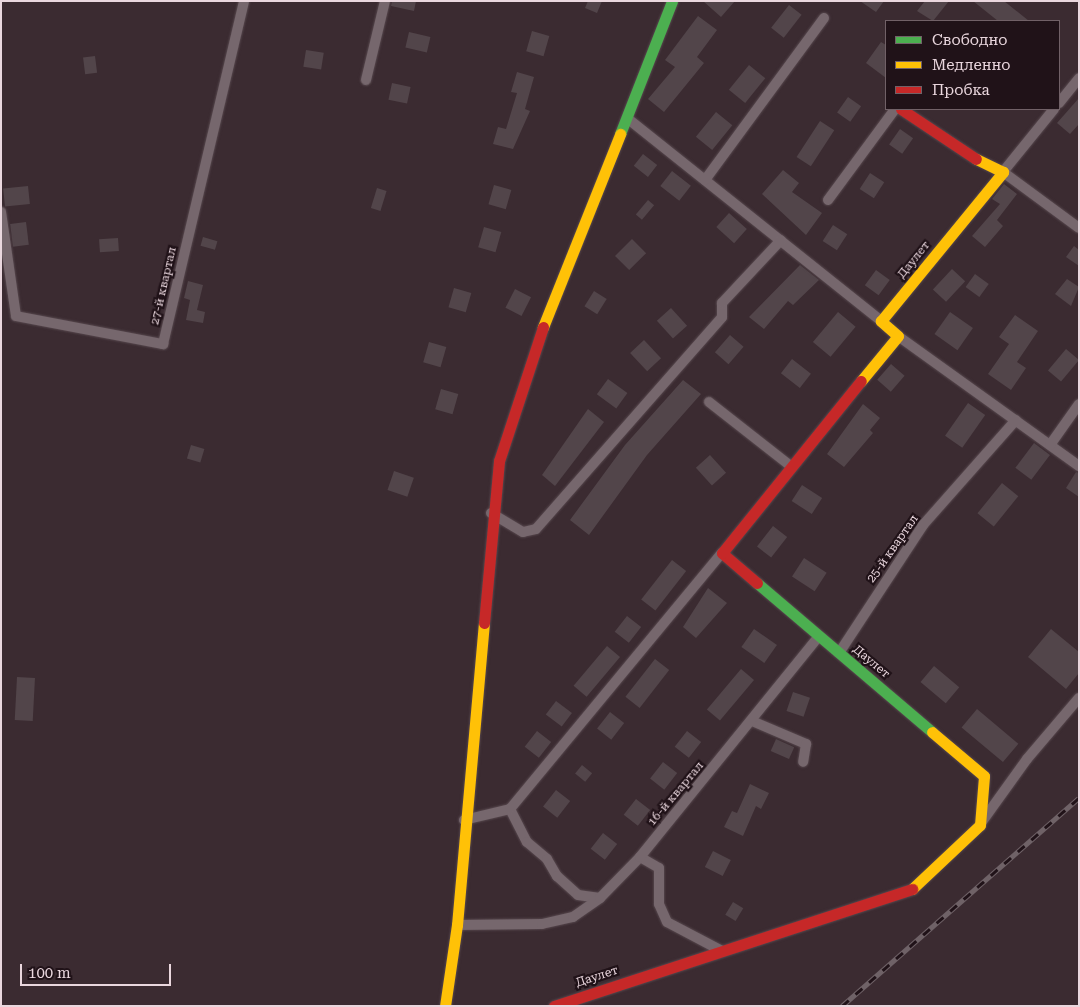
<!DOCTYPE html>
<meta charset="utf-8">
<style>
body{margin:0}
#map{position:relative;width:1080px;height:1007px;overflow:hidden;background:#3b2b31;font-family:"Roboto Serif",serif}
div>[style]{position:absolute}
.building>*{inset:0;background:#52454a;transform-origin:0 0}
.roads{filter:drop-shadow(0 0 1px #56474d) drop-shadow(0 0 1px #56474d)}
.street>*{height:10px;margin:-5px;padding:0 5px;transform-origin:5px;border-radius:5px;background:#76676d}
.fast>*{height:11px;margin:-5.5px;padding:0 5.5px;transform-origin:5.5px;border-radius:5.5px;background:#4caf50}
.slow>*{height:11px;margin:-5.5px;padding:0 5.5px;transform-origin:5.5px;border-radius:5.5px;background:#ffc107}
.jam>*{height:11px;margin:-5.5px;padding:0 5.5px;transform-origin:5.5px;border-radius:5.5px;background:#c62828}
.rail>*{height:5px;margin-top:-2.5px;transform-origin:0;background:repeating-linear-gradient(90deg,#201218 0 9px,#6f6267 0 18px);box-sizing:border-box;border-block:1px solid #6f6267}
span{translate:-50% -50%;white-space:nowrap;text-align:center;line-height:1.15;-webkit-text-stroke:4.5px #201218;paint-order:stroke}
.street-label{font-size:12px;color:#ead7de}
.frame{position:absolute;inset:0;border:2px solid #ead7de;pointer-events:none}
.legend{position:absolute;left:885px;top:20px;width:175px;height:90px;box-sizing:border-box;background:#201218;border:1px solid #716167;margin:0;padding:6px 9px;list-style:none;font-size:15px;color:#ead7de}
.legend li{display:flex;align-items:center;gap:10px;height:25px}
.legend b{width:25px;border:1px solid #716167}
.scale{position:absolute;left:20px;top:964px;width:151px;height:22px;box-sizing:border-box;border:2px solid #ead7de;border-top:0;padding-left:6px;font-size:15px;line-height:18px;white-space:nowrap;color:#ead7de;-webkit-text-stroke:4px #201218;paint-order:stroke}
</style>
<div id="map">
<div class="building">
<i style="clip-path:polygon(392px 1px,416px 1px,414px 11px,391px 6px)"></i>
<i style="clip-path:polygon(588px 1px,602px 1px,597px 13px,585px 8px)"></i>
<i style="clip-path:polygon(703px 1px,735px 1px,721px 17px)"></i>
<i style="clip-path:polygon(860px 1px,884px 1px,876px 12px)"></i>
<i style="clip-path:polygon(925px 1px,949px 1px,933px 21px,917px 11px)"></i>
<i style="clip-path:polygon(973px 1px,1004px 1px,1029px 21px,998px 21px)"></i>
<i style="left:789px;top:5px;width:16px;height:29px;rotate:38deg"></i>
<i style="clip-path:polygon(698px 16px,717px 30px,697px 57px,704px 63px,664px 112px,648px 99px,675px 67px,665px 60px)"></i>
<i style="left:532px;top:31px;width:18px;height:21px;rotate:16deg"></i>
<i style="left:409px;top:32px;width:22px;height:16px;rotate:13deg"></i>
<i style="clip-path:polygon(881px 42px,886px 45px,886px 78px,866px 63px)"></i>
<i style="left:306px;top:50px;width:18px;height:17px;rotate:9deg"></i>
<i style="left:95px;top:56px;width:17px;height:12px;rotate:83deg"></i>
<i style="left:749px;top:65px;width:21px;height:32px;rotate:39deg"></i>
<i style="clip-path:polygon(517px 72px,534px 77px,525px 109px,530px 111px,513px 149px,493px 144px,498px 127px,506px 129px,517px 93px,511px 92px)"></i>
<i style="left:392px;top:83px;width:19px;height:17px;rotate:12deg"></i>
<i style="left:848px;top:97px;width:16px;height:19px;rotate:35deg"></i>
<i style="clip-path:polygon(1079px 98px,1079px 124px,1070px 134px,1057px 123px)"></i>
<i style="left:716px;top:112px;width:21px;height:32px;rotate:39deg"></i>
<i style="left:820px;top:121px;width:17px;height:43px;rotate:33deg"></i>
<i style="left:900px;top:129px;width:16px;height:19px;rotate:35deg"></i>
<i style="left:643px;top:154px;width:18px;height:15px;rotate:38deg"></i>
<i style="clip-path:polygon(783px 170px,799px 183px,792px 192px,822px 213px,806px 235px,762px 194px)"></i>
<i style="left:672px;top:171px;width:24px;height:19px;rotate:38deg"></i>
<i style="left:870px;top:173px;width:17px;height:19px;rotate:33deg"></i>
<i style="clip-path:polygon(1004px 184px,1017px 194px,997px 220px,1003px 226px,985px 247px,972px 236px,1000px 204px,992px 199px)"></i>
<i style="left:494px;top:185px;width:18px;height:20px;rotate:16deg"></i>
<i style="left:28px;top:186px;width:18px;height:25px;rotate:84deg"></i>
<i style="left:377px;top:188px;width:10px;height:21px;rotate:17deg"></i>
<i style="left:648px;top:200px;width:8px;height:19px;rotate:40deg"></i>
<i style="left:729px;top:213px;width:24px;height:19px;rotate:42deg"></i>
<i style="left:26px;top:222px;width:23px;height:16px;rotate:83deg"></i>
<i style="left:833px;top:225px;width:17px;height:19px;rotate:33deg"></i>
<i style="left:484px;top:227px;width:18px;height:21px;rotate:16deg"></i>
<i style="left:203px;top:237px;width:15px;height:9px;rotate:16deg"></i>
<i style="left:118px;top:238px;width:13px;height:19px;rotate:86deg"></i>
<i style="left:632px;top:239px;width:20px;height:24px;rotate:45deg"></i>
<i style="clip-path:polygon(1074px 246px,1079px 250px,1079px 266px,1066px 257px)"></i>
<i style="clip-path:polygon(800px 265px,819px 280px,793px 305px,788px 301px,764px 329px,749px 317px)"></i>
<i style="left:952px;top:269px;width:18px;height:28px;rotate:43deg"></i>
<i style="left:876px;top:270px;width:17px;height:19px;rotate:36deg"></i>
<i style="left:975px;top:274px;width:17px;height:16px;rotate:36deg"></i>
<i style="clip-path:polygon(1067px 279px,1079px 287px,1071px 306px,1055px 294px)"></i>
<i style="clip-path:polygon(188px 281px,203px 285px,197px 310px,205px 312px,203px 323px,186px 320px,190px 300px,184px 298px)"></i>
<i style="left:454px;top:288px;width:18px;height:20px;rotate:16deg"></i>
<i style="left:515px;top:289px;width:18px;height:21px;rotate:27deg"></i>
<i style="left:594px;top:291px;width:15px;height:18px;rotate:32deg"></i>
<i style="left:671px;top:308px;width:24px;height:19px;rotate:48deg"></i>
<i style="left:838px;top:312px;width:23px;height:39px;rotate:40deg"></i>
<i style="left:950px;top:312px;width:28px;height:27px;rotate:35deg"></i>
<i style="clip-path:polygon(1015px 315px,1038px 331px,1017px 362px,1026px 368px,1011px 390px,988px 374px,1009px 344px,999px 337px)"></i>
<i style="left:730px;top:335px;width:18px;height:23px;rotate:41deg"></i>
<i style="left:644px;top:340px;width:25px;height:19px;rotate:47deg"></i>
<i style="left:429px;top:342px;width:18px;height:21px;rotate:16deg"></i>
<i style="left:1066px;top:349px;width:17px;height:28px;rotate:40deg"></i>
<i style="left:792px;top:359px;width:24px;height:18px;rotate:38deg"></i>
<i style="left:891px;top:364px;width:18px;height:21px;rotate:41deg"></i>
<i style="left:608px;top:379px;width:24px;height:19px;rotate:36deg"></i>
<i style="clip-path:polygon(683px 380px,701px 394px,647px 455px,589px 535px,570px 520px,625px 445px)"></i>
<i style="left:441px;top:389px;width:18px;height:21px;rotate:16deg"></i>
<i style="left:968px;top:403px;width:21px;height:40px;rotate:35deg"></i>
<i style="clip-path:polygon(863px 404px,880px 418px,870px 430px,873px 433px,844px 467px,827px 454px)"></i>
<i style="clip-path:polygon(588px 409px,604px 422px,555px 486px,542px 475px)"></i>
<i style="left:1034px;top:443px;width:20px;height:31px;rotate:37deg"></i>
<i style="left:191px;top:445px;width:14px;height:14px;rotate:17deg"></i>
<i style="left:710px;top:455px;width:24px;height:19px;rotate:48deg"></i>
<i style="left:394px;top:471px;width:21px;height:20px;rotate:19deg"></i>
<i style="clip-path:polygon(1076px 472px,1079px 473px,1079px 497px,1066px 488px)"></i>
<i style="left:1002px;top:483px;width:21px;height:39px;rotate:39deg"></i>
<i style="left:802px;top:485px;width:24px;height:19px;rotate:33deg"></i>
<i style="left:773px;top:526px;width:18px;height:26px;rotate:38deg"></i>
<i style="left:804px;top:558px;width:27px;height:22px;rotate:33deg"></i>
<i style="left:672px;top:560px;width:18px;height:50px;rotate:38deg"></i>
<i style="clip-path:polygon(708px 588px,727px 603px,696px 638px,683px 627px)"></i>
<i style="left:627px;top:616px;width:18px;height:20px;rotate:38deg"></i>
<i style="left:754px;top:629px;width:28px;height:22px;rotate:35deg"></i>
<i style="clip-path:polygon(1051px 629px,1079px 652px,1079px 673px,1066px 689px,1028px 657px)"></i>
<i style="left:607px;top:646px;width:17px;height:52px;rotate:40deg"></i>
<i style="left:655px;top:659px;width:18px;height:48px;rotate:38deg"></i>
<i style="left:934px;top:666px;width:33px;height:21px;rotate:40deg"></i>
<i style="left:741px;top:669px;width:17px;height:53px;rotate:40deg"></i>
<i style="left:17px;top:677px;width:18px;height:43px;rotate:3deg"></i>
<i style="left:793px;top:692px;width:18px;height:20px;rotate:19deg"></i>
<i style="left:556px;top:701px;width:20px;height:17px;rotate:37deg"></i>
<i style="left:977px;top:709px;width:54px;height:24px;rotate:40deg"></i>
<i style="left:610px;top:712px;width:18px;height:21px;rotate:38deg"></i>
<i style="left:537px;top:731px;width:18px;height:20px;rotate:38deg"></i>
<i style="left:687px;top:731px;width:18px;height:20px;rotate:38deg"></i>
<i style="left:776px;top:739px;width:20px;height:13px;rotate:24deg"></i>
<i style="left:663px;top:762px;width:18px;height:21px;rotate:38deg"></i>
<i style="left:582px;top:765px;width:13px;height:11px;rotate:39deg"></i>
<i style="clip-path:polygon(750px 784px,769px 793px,761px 809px,756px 806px,743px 836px,724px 827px,732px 811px,737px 813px)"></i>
<i style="left:556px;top:790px;width:18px;height:21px;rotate:38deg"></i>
<i style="left:636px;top:799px;width:18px;height:20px;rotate:38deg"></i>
<i style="left:603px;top:833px;width:18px;height:20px;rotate:38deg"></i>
<i style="left:713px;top:851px;width:20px;height:18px;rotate:27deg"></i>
<i style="left:733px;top:902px;width:12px;height:15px;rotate:31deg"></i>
</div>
<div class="roads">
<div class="street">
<i style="left:366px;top:80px;width:81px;rotate:-76.5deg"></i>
<i style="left:1059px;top:103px;width:32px;rotate:-51deg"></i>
<i style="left:1054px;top:109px;width:81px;rotate:129deg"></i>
<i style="left:1003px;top:172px;width:94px;rotate:36.4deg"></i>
<i style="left:627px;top:118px;width:325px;rotate:38.6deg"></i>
<i style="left:705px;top:180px;width:201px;rotate:-53.7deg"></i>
<i style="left:828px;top:200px;width:113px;rotate:-53.6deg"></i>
<i style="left:1px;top:212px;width:105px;rotate:81.8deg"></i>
<i style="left:16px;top:316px;width:150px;rotate:10.8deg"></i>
<i style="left:163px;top:344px;width:352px;rotate:-76.7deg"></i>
<i style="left:898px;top:336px;width:223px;rotate:35.7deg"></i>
<i style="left:709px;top:402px;width:105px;rotate:38.1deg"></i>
<i style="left:1050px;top:445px;width:50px;rotate:-54.7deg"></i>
<i style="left:491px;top:513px;width:37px;rotate:31deg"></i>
<i style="left:523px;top:532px;width:13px;rotate:-13deg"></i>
<i style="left:536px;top:529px;width:282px;rotate:-48.7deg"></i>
<i style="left:722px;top:317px;width:14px;rotate:-90deg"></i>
<i style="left:722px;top:303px;width:86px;rotate:-46.9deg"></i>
<i style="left:839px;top:653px;width:153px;rotate:-56.7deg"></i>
<i style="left:923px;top:525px;width:140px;rotate:-48.5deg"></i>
<i style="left:752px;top:721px;width:59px;rotate:23.1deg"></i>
<i style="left:806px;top:744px;width:18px;rotate:99deg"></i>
<i style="left:510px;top:809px;width:37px;rotate:63deg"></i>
<i style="left:527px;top:842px;width:26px;rotate:40deg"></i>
<i style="left:547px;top:859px;width:20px;rotate:60deg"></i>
<i style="left:557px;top:876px;width:28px;rotate:42deg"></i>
<i style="left:578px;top:895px;width:22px;rotate:8deg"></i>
<i style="left:464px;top:820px;width:47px;rotate:-13.4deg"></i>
<i style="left:510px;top:809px;width:332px;rotate:-50.4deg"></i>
<i style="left:981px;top:823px;width:79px;rotate:-54.3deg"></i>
<i style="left:1027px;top:759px;width:80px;rotate:-49.6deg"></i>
<i style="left:457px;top:925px;width:85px;rotate:-0.7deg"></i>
<i style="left:542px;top:924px;width:32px;rotate:-13deg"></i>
<i style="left:573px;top:917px;width:33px;rotate:-35deg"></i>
<i style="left:600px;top:898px;width:57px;rotate:-45.7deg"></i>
<i style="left:722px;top:951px;width:62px;rotate:-152.2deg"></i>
<i style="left:667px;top:922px;width:20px;rotate:-114deg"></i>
<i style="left:659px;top:904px;width:36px;rotate:-90deg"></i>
<i style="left:659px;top:868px;width:22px;rotate:-150deg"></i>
<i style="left:640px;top:857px;width:284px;rotate:-51deg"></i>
</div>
<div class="fast">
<i style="left:620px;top:134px;width:143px;rotate:-68.6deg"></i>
<i style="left:757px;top:583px;width:230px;rotate:40.4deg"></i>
</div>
<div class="slow">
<i style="left:543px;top:327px;width:208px;rotate:-68.2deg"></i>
<i style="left:861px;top:381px;width:58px;rotate:-50.6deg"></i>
<i style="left:898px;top:336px;width:23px;rotate:-139deg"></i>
<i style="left:881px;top:321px;width:193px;rotate:-50.7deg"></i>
<i style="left:1003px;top:172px;width:30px;rotate:-154deg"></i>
<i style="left:912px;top:889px;width:93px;rotate:-43.3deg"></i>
<i style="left:980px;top:825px;width:49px;rotate:-85.3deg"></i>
<i style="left:984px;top:776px;width:68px;rotate:-139.8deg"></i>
<i style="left:445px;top:1006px;width:82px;rotate:-81.6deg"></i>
<i style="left:457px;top:925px;width:303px;rotate:-84.9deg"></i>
</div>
<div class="jam">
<i style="left:901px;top:109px;width:90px;rotate:33.7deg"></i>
<i style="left:757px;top:583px;width:46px;rotate:-139.4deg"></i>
<i style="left:722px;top:553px;width:221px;rotate:-51.1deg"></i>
<i style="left:484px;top:623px;width:163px;rotate:-84.7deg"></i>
<i style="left:499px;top:461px;width:141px;rotate:-71.8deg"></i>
<i style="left:554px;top:1006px;width:377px;rotate:-18.1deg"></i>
</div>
</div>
<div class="rail">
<i style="left:842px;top:1006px;width:315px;rotate:-41.3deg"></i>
</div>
<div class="street-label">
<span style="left:914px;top:260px;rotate:-51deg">Даулет</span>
<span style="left:164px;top:286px;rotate:-77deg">27-й квартал</span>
<span style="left:893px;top:549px;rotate:-55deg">25-й квартал</span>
<span style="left:871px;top:662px;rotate:40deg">Даулет</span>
<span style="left:676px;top:794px;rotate:-50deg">16-й квартал</span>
<span style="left:597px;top:977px;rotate:-18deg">Даулет</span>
</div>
<div class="frame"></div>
<ul class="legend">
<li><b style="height:6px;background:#4caf50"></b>Свободно</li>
<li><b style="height:6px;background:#ffc107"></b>Медленно</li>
<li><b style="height:6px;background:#c62828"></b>Пробка</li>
</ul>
<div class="scale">100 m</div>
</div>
